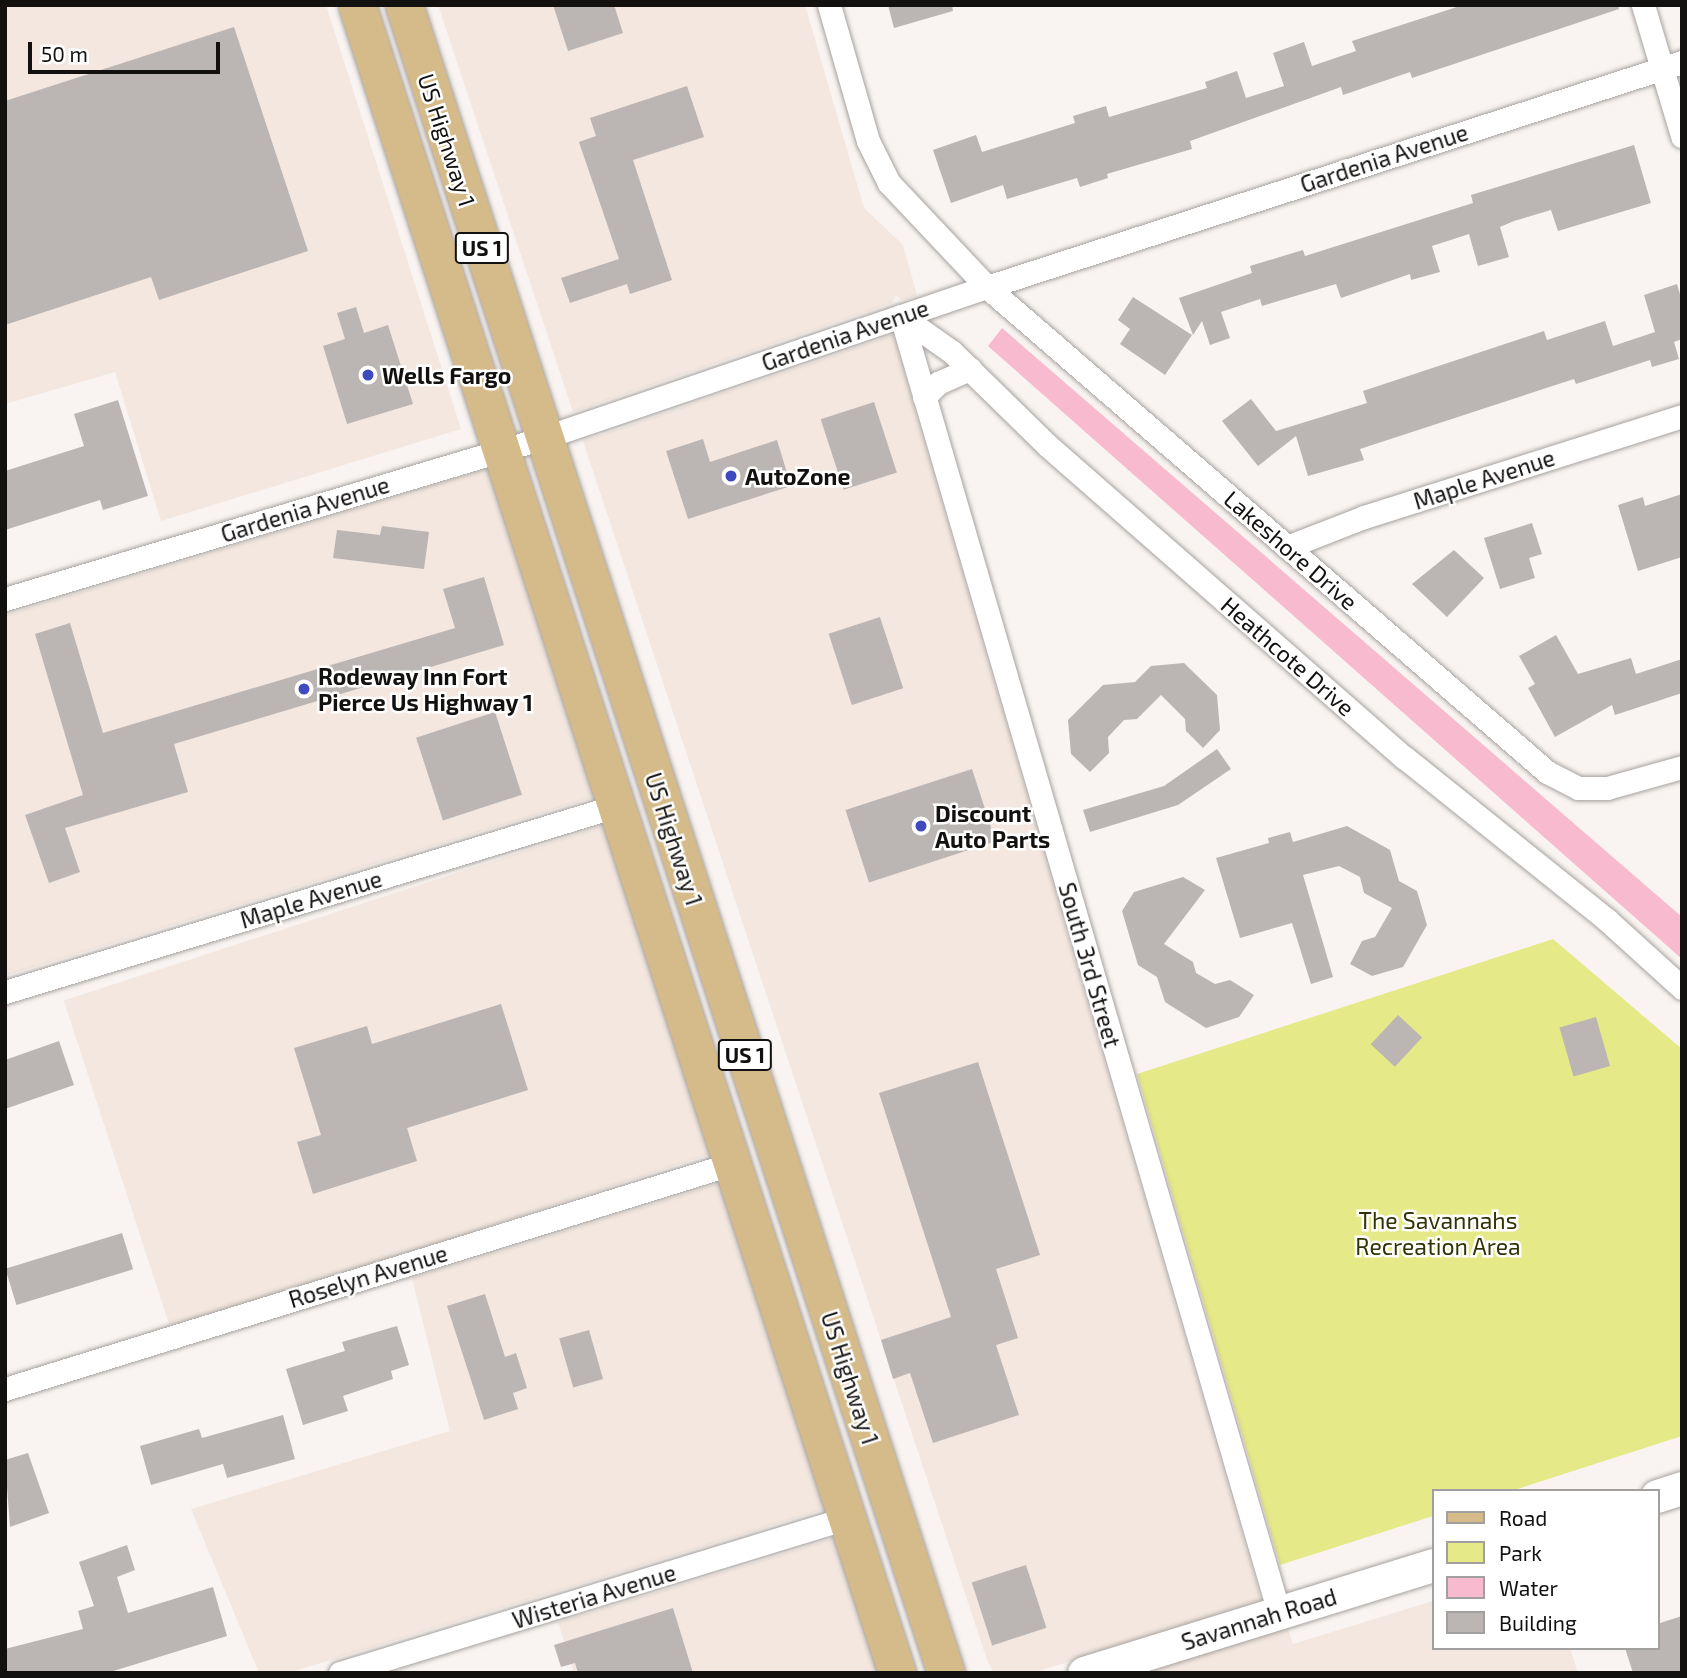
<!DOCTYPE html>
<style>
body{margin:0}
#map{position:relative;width:1687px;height:1678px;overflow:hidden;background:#f9f4f1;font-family:"Exo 2",sans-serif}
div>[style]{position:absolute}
.built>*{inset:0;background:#f3e7df;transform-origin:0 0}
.green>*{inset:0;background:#e5e987}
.water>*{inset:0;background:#f8bace}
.building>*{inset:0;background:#bbb5b4;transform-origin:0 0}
.roads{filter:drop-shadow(0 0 2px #a7a29f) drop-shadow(0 0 2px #a7a29f)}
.street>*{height:23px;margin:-11.5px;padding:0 11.5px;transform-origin:11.5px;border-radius:11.5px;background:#fff}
.secondary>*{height:33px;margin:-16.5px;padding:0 16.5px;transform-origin:16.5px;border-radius:16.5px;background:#fff}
.primary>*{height:37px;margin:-18.5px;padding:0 18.5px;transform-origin:18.5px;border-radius:18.5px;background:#d4bb89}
.dots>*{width:19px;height:19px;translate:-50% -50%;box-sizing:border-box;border:4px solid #fff;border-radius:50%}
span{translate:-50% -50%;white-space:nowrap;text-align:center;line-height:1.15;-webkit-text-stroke:5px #fff;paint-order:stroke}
.shield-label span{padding:2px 5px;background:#fff;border:2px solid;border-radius:5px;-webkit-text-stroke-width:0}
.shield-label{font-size:21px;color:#131110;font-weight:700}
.street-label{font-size:23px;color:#131110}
.poi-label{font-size:23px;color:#131110;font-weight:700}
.left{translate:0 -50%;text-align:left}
.park-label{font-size:23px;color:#323306}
.frame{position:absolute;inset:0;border:7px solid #131110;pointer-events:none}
.legend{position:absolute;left:1432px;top:1489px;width:228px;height:161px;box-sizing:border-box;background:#fff;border:2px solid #a1a09f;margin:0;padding:9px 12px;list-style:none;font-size:21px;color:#131110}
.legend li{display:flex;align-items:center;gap:14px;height:35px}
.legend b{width:35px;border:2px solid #a1a09f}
.scale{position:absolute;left:28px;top:42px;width:192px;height:32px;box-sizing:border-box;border:4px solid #131110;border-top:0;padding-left:9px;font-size:21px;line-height:24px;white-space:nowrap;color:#131110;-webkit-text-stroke:5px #fff;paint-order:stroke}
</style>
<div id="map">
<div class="built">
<i style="clip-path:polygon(5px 5px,326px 5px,461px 429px,161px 521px,115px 372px,5px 404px)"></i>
<i style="clip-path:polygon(438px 5px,805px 5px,864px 208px,903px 245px,917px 295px,902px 300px,896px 296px,892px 303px,573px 412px)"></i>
<i style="clip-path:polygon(893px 335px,1262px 1603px,1032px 1673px,993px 1673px,986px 1657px,583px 441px)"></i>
<i style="clip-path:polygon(490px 468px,595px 797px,5px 976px,5px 615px)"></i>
<i style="left:604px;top:825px;width:346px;height:568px;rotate:72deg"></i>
<i style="clip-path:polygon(720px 1183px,826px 1509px,288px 1673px,259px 1673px,191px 1509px,450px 1431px,412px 1278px)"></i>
<i style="clip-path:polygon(835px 1538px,881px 1673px,574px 1673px,558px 1622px)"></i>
<i style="clip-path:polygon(1433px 1601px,1433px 1648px,1570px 1648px,1578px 1673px,1134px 1673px,1287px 1626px,1293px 1644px)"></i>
</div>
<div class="green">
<i style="clip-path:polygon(1553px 939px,1682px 1049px,1682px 1436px,1511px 1491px,1433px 1491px,1433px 1516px,1280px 1565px,1137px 1074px)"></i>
</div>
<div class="water">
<i style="clip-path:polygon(1002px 328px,1682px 917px,1682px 959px,988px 346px)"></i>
</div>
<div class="building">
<i style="clip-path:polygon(553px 5px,614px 5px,623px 33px,568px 51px)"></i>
<i style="clip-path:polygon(888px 5px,952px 5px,953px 11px,894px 28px)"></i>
<i style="clip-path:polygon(1463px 5px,1618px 5px,1619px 9px,1412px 78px,1410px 72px,1343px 95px,1341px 87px,1190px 141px,1192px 149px,1107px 174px,1108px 178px,1080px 187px,1077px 178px,1007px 199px,1003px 185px,951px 203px,933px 150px,976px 135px,982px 152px,1075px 123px,1073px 116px,1106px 106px,1109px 117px,1207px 88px,1205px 82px,1237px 71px,1246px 98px,1284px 86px,1273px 53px,1304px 42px,1312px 66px,1356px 51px,1352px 41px)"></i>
<i style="clip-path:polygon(234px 27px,308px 251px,159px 300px,151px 277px,5px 325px,5px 101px)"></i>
<i style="clip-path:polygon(687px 86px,704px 137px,633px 160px,672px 280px,630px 294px,627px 284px,570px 303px,561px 278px,619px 259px,579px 142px,596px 136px,590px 118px)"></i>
<i style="clip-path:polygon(1634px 145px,1651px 203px,1558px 231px,1551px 210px,1514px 221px,1500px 227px,1509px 257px,1478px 266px,1469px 234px,1432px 246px,1440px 272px,1411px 280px,1410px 274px,1341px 298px,1336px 284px,1262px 306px,1260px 299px,1221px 312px,1230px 338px,1210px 345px,1202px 321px,1193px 335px,1179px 298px,1252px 273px,1250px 266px,1303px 250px,1305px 256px,1473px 203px,1471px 195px)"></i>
<i style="clip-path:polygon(1677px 284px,1682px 301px,1682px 339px,1674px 342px,1679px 359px,1652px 367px,1650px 360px,1576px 384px,1574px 379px,1360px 449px,1364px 460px,1308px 476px,1296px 436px,1258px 466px,1222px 421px,1251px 399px,1276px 431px,1367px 403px,1363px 391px,1544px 331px,1547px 340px,1605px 321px,1613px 346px,1655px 332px,1644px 295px)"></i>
<i style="clip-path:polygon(1133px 297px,1192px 335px,1165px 375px,1120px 344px,1130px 329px,1118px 320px)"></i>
<i style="clip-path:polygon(356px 307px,364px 333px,388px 325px,413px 404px,347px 424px,323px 346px,345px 339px,337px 313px)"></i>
<i style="clip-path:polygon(118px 400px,148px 496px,103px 510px,100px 500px,5px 530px,5px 471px,84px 446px,74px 414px)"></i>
<i style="left:874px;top:402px;width:74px;height:56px;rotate:72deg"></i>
<i style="clip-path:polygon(703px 439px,710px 462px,777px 440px,791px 486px,688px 519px,666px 451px)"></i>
<i style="clip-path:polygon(1682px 494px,1682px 557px,1638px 571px,1618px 505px,1643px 497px,1645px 506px)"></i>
<i style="clip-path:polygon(1532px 523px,1542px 554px,1529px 558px,1535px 578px,1500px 589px,1484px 538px)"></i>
<i style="clip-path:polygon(382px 526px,429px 532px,424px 569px,333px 558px,337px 530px,380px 535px)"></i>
<i style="clip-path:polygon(1454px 550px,1484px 578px,1447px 617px,1412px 584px)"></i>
<i style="clip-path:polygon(484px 577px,504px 645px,174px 744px,188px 792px,65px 828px,80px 872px,49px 883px,25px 815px,83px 795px,35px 634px,70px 623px,103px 733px,455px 628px,443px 589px)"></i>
<i style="left:880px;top:617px;width:75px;height:54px;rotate:72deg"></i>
<i style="clip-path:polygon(1556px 635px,1578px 674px,1631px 658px,1636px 674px,1682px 659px,1682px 693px,1615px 715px,1612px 705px,1555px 737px,1528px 688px,1535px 684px,1519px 656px)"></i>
<i style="clip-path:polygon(1184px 663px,1217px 695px,1220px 730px,1203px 748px,1186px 731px,1185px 719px,1161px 695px,1137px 719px,1124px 720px,1108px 737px,1109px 753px,1090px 772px,1071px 754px,1068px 720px,1103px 685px,1135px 682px,1151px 666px)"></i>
<i style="left:495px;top:712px;width:87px;height:83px;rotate:72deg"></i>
<i style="clip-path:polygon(1217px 749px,1231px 769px,1178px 805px,1090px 832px,1083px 810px,1164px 786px)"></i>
<i style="left:972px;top:769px;width:76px;height:133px;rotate:72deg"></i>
<i style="clip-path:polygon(1347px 826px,1390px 850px,1399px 881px,1417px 891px,1427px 925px,1403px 967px,1372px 976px,1350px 964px,1362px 941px,1375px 937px,1392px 908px,1364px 893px,1360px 877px,1339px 866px,1303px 875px,1333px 977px,1311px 984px,1292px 923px,1240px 938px,1216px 858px,1269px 843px,1268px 838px,1290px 832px,1293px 842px)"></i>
<i style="clip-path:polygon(1183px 877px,1205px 890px,1164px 944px,1193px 962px,1196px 973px,1215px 984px,1230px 980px,1254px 995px,1239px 1017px,1206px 1028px,1165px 1002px,1157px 977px,1138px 965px,1122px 911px,1134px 892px)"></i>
<i style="clip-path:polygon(501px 1004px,528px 1090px,407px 1128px,417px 1161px,313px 1194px,297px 1142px,321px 1135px,294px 1048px,367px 1026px,372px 1044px)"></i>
<i style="left:1398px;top:1015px;width:33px;height:40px;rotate:43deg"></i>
<i style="left:1596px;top:1017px;width:51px;height:38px;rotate:74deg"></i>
<i style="clip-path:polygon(59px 1041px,74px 1085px,5px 1109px,5px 1060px)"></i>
<i style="clip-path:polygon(978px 1062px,1040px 1255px,996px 1269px,1018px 1338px,996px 1345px,1019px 1415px,933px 1443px,910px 1373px,893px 1379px,881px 1340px,951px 1317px,879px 1093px)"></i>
<i style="left:122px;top:1233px;width:38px;height:122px;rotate:73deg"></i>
<i style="clip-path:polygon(485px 1294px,505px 1357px,516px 1353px,527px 1388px,513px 1393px,518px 1409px,484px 1420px,447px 1306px)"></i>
<i style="clip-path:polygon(397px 1326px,409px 1365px,391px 1371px,393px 1379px,343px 1396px,348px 1411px,303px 1425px,286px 1369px,345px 1351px,342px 1342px)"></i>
<i style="left:589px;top:1330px;width:51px;height:31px;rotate:74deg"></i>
<i style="clip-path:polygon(283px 1415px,295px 1459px,227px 1478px,223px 1464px,151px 1485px,140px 1446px,199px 1429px,202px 1438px)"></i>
<i style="clip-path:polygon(28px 1453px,49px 1513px,10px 1527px,5px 1460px)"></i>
<i style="clip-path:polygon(127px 1545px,135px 1570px,117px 1577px,128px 1613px,213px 1587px,227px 1636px,107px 1673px,5px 1673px,5px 1649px,83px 1629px,78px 1611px,94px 1606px,79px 1562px)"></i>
<i style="left:1026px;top:1565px;width:66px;height:57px;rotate:72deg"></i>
<i style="clip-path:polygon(673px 1608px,693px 1673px,578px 1673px,575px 1663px,561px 1667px,554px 1645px)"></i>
<i style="clip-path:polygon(1682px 1616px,1682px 1673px,1633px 1673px,1625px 1648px,1657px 1648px,1657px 1624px)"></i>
</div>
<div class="roads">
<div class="street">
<i style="left:829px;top:5px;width:141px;rotate:74deg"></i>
<i style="left:868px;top:141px;width:47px;rotate:63.4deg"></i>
<i style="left:889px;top:183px;width:143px;rotate:46.7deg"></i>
<i style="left:987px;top:287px;width:741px;rotate:40.89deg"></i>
<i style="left:1547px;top:772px;width:35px;rotate:27deg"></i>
<i style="left:1578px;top:788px;width:29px"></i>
<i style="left:1607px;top:788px;width:78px;rotate:-15.6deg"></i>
<i style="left:1643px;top:5px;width:137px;rotate:73.4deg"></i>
<i style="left:901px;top:316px;width:1351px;rotate:73.75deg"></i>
<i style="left:901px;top:316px;width:62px;rotate:35.2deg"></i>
<i style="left:952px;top:352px;width:133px;rotate:44.4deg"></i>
<i style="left:1047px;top:445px;width:476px;rotate:41.2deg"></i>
<i style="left:1405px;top:758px;width:259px;rotate:38.7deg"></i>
<i style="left:1607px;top:920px;width:101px;rotate:42.2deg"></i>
<i style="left:924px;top:397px;width:20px;rotate:-45deg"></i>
<i style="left:938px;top:383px;width:35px;rotate:-24deg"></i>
<i style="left:1287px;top:547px;width:83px;rotate:-21.3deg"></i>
<i style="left:1364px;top:517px;width:334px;rotate:-17.6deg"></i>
<i style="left:5px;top:599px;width:562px;rotate:-16.66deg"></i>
<i style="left:543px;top:438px;width:469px;rotate:-18.8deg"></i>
<i style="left:987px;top:287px;width:731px;rotate:-17.94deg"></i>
<i style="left:5px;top:992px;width:639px;rotate:-16.93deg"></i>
<i style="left:5px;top:1389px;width:760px;rotate:-17.22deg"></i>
<i style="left:340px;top:1673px;width:530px;rotate:-17deg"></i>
</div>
<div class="secondary">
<i style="left:1657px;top:1496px;width:26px;rotate:-18deg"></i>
<i style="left:1084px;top:1673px;width:365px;rotate:-17.2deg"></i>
</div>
<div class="primary">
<i style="left:357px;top:5px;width:1753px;rotate:72.06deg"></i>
<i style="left:404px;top:5px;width:1754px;rotate:72deg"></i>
</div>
</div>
<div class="dots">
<i style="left:368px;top:375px;background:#3f4abe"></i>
<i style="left:731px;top:476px;background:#3f4abe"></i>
<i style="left:304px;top:689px;background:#3f4abe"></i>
<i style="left:921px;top:826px;background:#3f4abe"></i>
</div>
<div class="shield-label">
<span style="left:482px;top:248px">US 1</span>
<span style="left:745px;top:1055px">US 1</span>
</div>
<div class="street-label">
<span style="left:447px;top:140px;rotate:72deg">US Highway 1</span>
<span style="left:1384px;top:158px;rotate:-18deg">Gardenia Avenue</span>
<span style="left:845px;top:335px;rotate:-19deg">Gardenia Avenue</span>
<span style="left:1484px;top:479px;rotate:-18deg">Maple Avenue</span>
<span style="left:305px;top:509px;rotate:-17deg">Gardenia Avenue</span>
<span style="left:1291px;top:550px;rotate:41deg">Lakeshore Drive</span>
<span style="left:1288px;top:656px;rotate:41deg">Heathcote Drive</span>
<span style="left:674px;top:839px;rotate:72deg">US Highway 1</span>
<span style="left:311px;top:899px;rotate:-17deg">Maple Avenue</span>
<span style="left:1090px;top:965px;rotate:74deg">South 3rd Street</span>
<span style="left:368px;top:1276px;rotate:-17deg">Roselyn Avenue</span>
<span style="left:850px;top:1378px;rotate:72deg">US Highway 1</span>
<span style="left:594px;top:1596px;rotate:-17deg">Wisteria Avenue</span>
<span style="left:1259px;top:1619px;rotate:-17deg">Savannah Road</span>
</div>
<div class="poi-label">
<span class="left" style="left:382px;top:375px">Wells Fargo</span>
<span class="left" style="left:745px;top:476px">AutoZone</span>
<span class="left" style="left:318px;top:689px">Rodeway Inn Fort<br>Pierce Us Highway 1</span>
<span class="left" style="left:935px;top:826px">Discount<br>Auto Parts</span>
</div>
<div class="park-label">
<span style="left:1438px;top:1233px">The Savannahs<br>Recreation Area</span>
</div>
<div class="frame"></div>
<ul class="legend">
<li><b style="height:9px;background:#d4bb89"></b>Road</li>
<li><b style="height:19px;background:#e5e987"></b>Park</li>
<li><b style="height:19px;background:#f8bace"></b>Water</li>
<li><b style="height:19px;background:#bbb5b4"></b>Building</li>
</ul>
<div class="scale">50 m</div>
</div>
